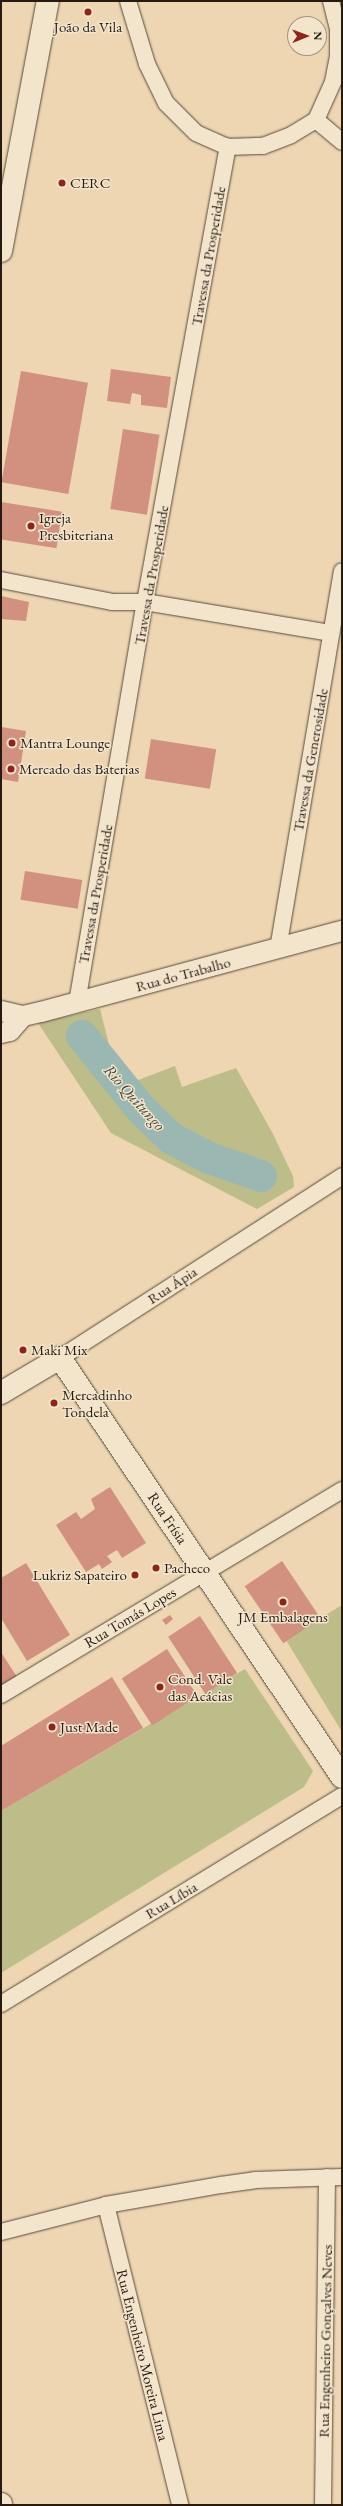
<!DOCTYPE html>
<meta charset="utf-8">
<style>
body{margin:0}
#map{position:relative;width:343px;height:2506px;overflow:hidden;background:#edd6b1;font-family:"EB Garamond",serif}
div>[style]{position:absolute}
.green>*{inset:0;background:#bcbd89}
.river>*{height:32px;margin:-16px;padding:0 16px;transform-origin:16px;border-radius:16px;background:#9ab8b1}
.building>*{inset:0;background:#d1917e;transform-origin:0 0}
.roads{filter:drop-shadow(0 0 1px #574a3a) drop-shadow(0 0 1px #574a3a)}
.minor>*{height:16px;margin:-8px;padding:0 8px;transform-origin:8px;border-radius:8px;background:#f3e4cc}
.tertiary>*{height:20px;margin:-10px;padding:0 10px;transform-origin:10px;border-radius:10px;background:#f3e4cc}
.secondary>*{height:22px;margin:-11px;padding:0 11px;transform-origin:11px;border-radius:11px;background:#f3e4cc}
.dots>*{width:11px;height:11px;translate:-50% -50%;box-sizing:border-box;border:2px solid #f3e4cc;border-radius:50%}
span{translate:-50% -50%;white-space:nowrap;text-align:center;line-height:1.15;-webkit-text-stroke:3px #f3e4cc;paint-order:stroke}
.poi-label{font-size:15px;color:#251b13}
.left{translate:0 -50%;text-align:left}
.right{translate:-100% -50%;text-align:right}
.street-label{font-size:15px;color:#251b13}
.water-label{font-size:16px;color:#484a42;font-style:italic}
.frame{position:absolute;inset:0;border:2px solid #251b13;pointer-events:none}
.north{position:absolute;left:287px;top:16px;width:40px;height:40px;box-sizing:border-box;background:#f3e4cc;border:1px solid #a19482;border-radius:50%;rotate:89deg;font-size:11px;font-weight:700;line-height:16px;text-align:center;color:#251b13}
.north::after{content:'';display:block;margin:auto;width:14px;height:18px;background:#8f2418;clip-path:polygon(50% 0,100% 100%,50% 72%,0 100%)}
</style>
<div id="map">
<div class="green">
<i style="clip-path:polygon(100px 1009px,115px 1068px,128px 1084px,175px 1066px,182px 1087px,236px 1068px,272px 1132px,293px 1176px,294px 1187px,257px 1209px,111px 1133px,38px 1023px)"></i>
<i style="clip-path:polygon(342px 1605px,342px 1732px,286px 1640px)"></i>
<i style="clip-path:polygon(245px 1669px,313px 1771px,304px 1787px,1px 1973px,1px 1811px)"></i>
</div>
<div class="river">
<i style="left:82px;top:1036px;width:92px;rotate:51.1deg"></i>
<i style="left:140px;top:1108px;width:43px;rotate:44.1deg"></i>
<i style="left:171px;top:1138px;width:43px;rotate:27.8deg"></i>
<i style="left:209px;top:1158px;width:55px;rotate:19.1deg"></i>
</div>
<div class="building">
<i style="clip-path:polygon(111px 369px,171px 377px,167px 408px,141px 405px,141px 395px,132px 393px,130px 404px,107px 401px)"></i>
<i style="left:21px;top:371px;width:68px;height:113px;rotate:10deg"></i>
<i style="left:123px;top:429px;width:37px;height:81px;rotate:9deg"></i>
<i style="left:1px;top:502px;width:62px;height:37px;rotate:9deg"></i>
<i style="clip-path:polygon(1px 596px,29px 602px,26px 621px,1px 619px)"></i>
<i style="clip-path:polygon(1px 727px,26px 731px,18px 782px,1px 779px)"></i>
<i style="left:151px;top:739px;width:66px;height:40px;rotate:9deg"></i>
<i style="left:25px;top:871px;width:58px;height:29px;rotate:9deg"></i>
<i style="clip-path:polygon(110px 1487px,146px 1543px,122px 1558px,117px 1550px,107px 1556px,112px 1562px,102px 1569px,99px 1564px,86px 1572px,56px 1525px,76px 1512px,81px 1519px,95px 1509px,91px 1499px)"></i>
<i style="left:282px;top:1561px;width:69px;height:45px;rotate:56deg"></i>
<i style="clip-path:polygon(26px 1563px,70px 1635px,27px 1661px,1px 1618px,1px 1578px)"></i>
<i style="clip-path:polygon(170px 1615px,173px 1619px,166px 1625px,162px 1620px)"></i>
<i style="left:200px;top:1616px;width:68px;height:38px;rotate:57deg"></i>
<i style="left:167px;top:1649px;width:56px;height:54px;rotate:57deg"></i>
<i style="clip-path:polygon(1px 1652px,17px 1677px,1px 1687px)"></i>
<i style="clip-path:polygon(112px 1677px,143px 1728px,1px 1811px,1px 1746px)"></i>
</div>
<div class="roads">
<div class="minor">
<i style="left:128px;top:1px;width:66px;rotate:73.2deg"></i>
<i style="left:147px;top:64px;width:43px;rotate:64deg"></i>
<i style="left:166px;top:103px;width:42px;rotate:45deg"></i>
<i style="left:196px;top:133px;width:35px;rotate:24deg"></i>
<i style="left:228px;top:147px;width:35px;rotate:-2deg"></i>
<i style="left:263px;top:146px;width:30px;rotate:-21deg"></i>
<i style="left:291px;top:135px;width:29px;rotate:-31deg"></i>
<i style="left:316px;top:120px;width:42px;rotate:-65.9deg"></i>
<i style="left:333px;top:82px;width:26px;rotate:-79deg"></i>
<i style="left:338px;top:56px;width:27px;rotate:-90deg"></i>
<i style="left:338px;top:29px;width:29px;rotate:-104deg"></i>
<i style="left:316px;top:120px;width:34px;rotate:40deg"></i>
<i style="left:1px;top:580px;width:113px;rotate:11.2deg"></i>
<i style="left:112px;top:602px;width:33px"></i>
<i style="left:145px;top:602px;width:189px;rotate:9.5deg"></i>
<i style="left:278px;top:949px;width:383px;rotate:-80.4deg"></i>
<i style="left:77px;top:1003px;width:407px;rotate:-80.4deg"></i>
<i style="left:145px;top:602px;width:463px;rotate:-79.7deg"></i>
<i style="left:60px;top:1358px;width:336px;rotate:-32.8deg"></i>
<i style="left:1px;top:1695px;width:398px;rotate:-31deg"></i>
<i style="left:1px;top:2004px;width:399px;rotate:-31.4deg"></i>
<i style="left:106px;top:2205px;width:309px;rotate:76.1deg"></i>
<i style="left:1px;top:2232px;width:108px;rotate:-14.4deg"></i>
<i style="left:106px;top:2205px;width:117px;rotate:-9.9deg"></i>
<i style="left:221px;top:2185px;width:34px;rotate:-8deg"></i>
<i style="left:255px;top:2180px;width:87px;rotate:-2deg"></i>
<i style="left:323px;top:2505px;width:328px;rotate:-89.3deg"></i>
</div>
<div class="tertiary">
<i style="left:1px;top:1011px;width:23px;rotate:13deg"></i>
<i style="left:23px;top:1016px;width:18px;rotate:-13deg"></i>
<i style="left:41px;top:1012px;width:312px;rotate:-15.1deg"></i>
<i style="left:1px;top:1033px;width:9px;rotate:-13deg"></i>
<i style="left:10px;top:1031px;width:20px;rotate:-49deg"></i>
</div>
<div class="secondary">
<i style="left:1px;top:251px;width:254px;rotate:-79.4deg"></i>
<i style="left:1px;top:1393px;width:69px;rotate:-30.7deg"></i>
<i style="left:60px;top:1358px;width:505px;rotate:56.06deg"></i>
<i style="left:1px;top:2504px;width:1px;rotate:90deg"></i>
</div>
</div>
<div class="dots">
<i style="left:88px;top:12px;background:#8f2418"></i>
<i style="left:62px;top:183px;background:#8f2418"></i>
<i style="left:31px;top:526px;background:#8f2418"></i>
<i style="left:12px;top:743px;background:#8f2418"></i>
<i style="left:11px;top:769px;background:#8f2418"></i>
<i style="left:23px;top:1350px;background:#8f2418"></i>
<i style="left:54px;top:1403px;background:#8f2418"></i>
<i style="left:156px;top:1568px;background:#8f2418"></i>
<i style="left:135px;top:1575px;background:#8f2418"></i>
<i style="left:283px;top:1602px;background:#8f2418"></i>
<i style="left:160px;top:1687px;background:#8f2418"></i>
<i style="left:52px;top:1727px;background:#8f2418"></i>
</div>
<div class="poi-label">
<span style="left:88px;top:27px">João da Vila</span>
<span class="left" style="left:70px;top:183px">CERC</span>
<span class="left" style="left:39px;top:526px">Igreja<br>Presbiteriana</span>
<span class="left" style="left:20px;top:743px">Mantra Lounge</span>
<span class="left" style="left:19px;top:769px">Mercado das Baterias</span>
<span class="left" style="left:31px;top:1350px">Maki Mix</span>
<span class="left" style="left:62px;top:1403px">Mercadinho<br>Tondela</span>
<span class="left" style="left:164px;top:1568px">Pacheco</span>
<span class="right" style="left:127px;top:1575px">Lukriz Sapateiro</span>
<span style="left:283px;top:1617px">JM Embalagens</span>
<span class="left" style="left:168px;top:1687px">Cond. Vale<br>das Acácias</span>
<span class="left" style="left:60px;top:1727px">Just Made</span>
</div>
<div class="street-label">
<span style="left:208px;top:256px;rotate:-80deg">Travessa da Prosperidade</span>
<span style="left:151px;top:575px;rotate:-80deg">Travessa da Prosperidade</span>
<span style="left:310px;top:760px;rotate:-80deg">Travessa da Generosidade</span>
<span style="left:95px;top:894px;rotate:-80deg">Travessa da Prosperidade</span>
<span style="left:183px;top:974px;rotate:-15deg">Rua do Trabalho</span>
<span style="left:172px;top:1285px;rotate:-33deg">Rua Ápia</span>
<span style="left:168px;top:1518px;rotate:56deg">Rua Frísia</span>
<span style="left:130px;top:1617px;rotate:-31deg">Rua Tomás Lopes</span>
<span style="left:171px;top:1900px;rotate:-31deg">Rua Líbia</span>
<span style="left:325px;top:2341px;rotate:-89deg">Rua Engenheiro Gonçalves Neves</span>
<span style="left:143px;top:2355px;rotate:76deg">Rua Engenheiro Moreira Lima</span>
</div>
<div class="water-label">
<span style="left:134px;top:1098px;rotate:48deg">Rio Quitungo</span>
</div>
<div class="frame"></div>
<div class="north">N</div>
</div>
